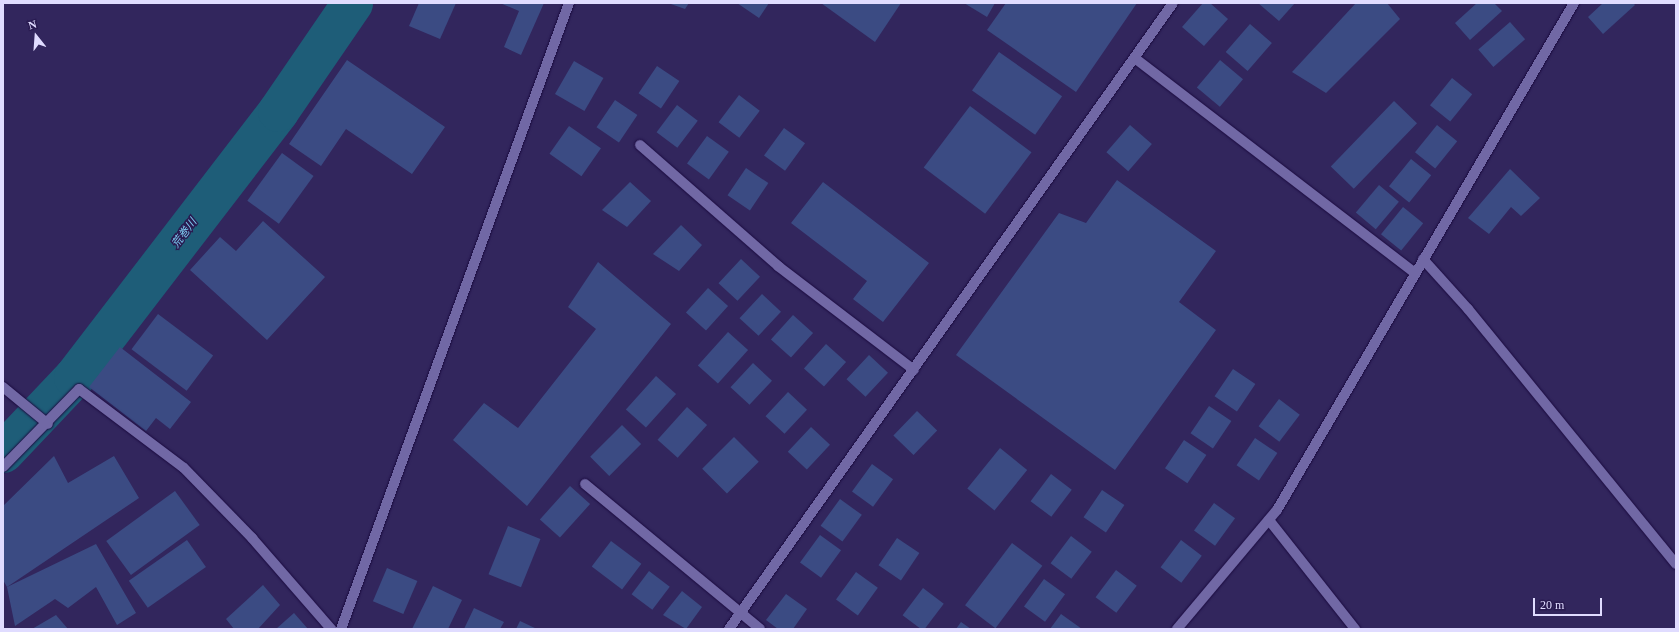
<!DOCTYPE html>
<meta charset="utf-8">
<style>
body{margin:0}
#map{position:relative;width:1679px;height:632px;overflow:hidden;background:#32265d;font-family:"Times New Roman","Noto Sans JP",serif}
div>[style]{position:absolute}
.river>*{height:41px;margin:-20.5px;padding:0 20.5px;transform-origin:20.5px;border-radius:20.5px;background:#1e5d78}
.building>*{inset:0;background:#3b4b83;transform-origin:0 0}
.roads{filter:drop-shadow(0 0 1px #1b0b40) drop-shadow(0 0 1px #1b0b40)}
.minor>*{height:10px;margin:-5px;padding:0 5px;transform-origin:5px;border-radius:5px;background:#7168a5}
.tertiary>*{height:10px;margin:-5px;padding:0 5px;transform-origin:5px;border-radius:5px;background:#7168a5}
span{translate:-50% -50%;white-space:nowrap;text-align:center;line-height:1.15;-webkit-text-stroke:3px #291b51;paint-order:stroke}
.water-label{font-size:11px;color:#7fcef4;font-style:italic}
.frame{position:absolute;inset:0;border:4px solid #e0dcff;pointer-events:none}
.north{position:absolute;left:16px;top:16px;width:40px;height:40px;-webkit-text-stroke:3px #291b51;paint-order:stroke;rotate:343deg;font-size:11px;font-weight:700;line-height:16px;text-align:center;color:#e0dcff}
.north::after{content:'';display:block;margin:auto;width:14px;height:18px;background:#e0dcff;clip-path:polygon(50% 0,100% 100%,50% 72%,0 100%)}
.scale{position:absolute;left:1533px;top:598px;width:69px;height:18px;box-sizing:border-box;border:2px solid #e0dcff;border-top:0;padding-left:5px;font-size:12px;line-height:14px;white-space:nowrap;color:#e0dcff;-webkit-text-stroke:3px #291b51;paint-order:stroke}
</style>
<div id="map">
<div class="river">
<i style="left:3px;top:452px;width:103px;rotate:-46.6deg"></i>
<i style="left:74px;top:377px;width:335px;rotate:-52.5deg"></i>
<i style="left:278px;top:111px;width:131px;rotate:-55.6deg"></i>
</div>
<div class="building">
<i style="clip-path:polygon(419px 3px,456px 3px,440px 39px,409px 26px)"></i>
<i style="clip-path:polygon(500px 3px,544px 3px,521px 55px,504px 47px,519px 11px)"></i>
<i style="clip-path:polygon(668px 3px,689px 3px,685px 9px)"></i>
<i style="clip-path:polygon(737px 3px,769px 3px,759px 18px)"></i>
<i style="clip-path:polygon(821px 3px,901px 3px,875px 42px)"></i>
<i style="clip-path:polygon(964px 3px,995px 3px,987px 17px)"></i>
<i style="clip-path:polygon(1006px 3px,1137px 3px,1076px 92px,987px 30px)"></i>
<i style="clip-path:polygon(1203px 3px,1210px 3px,1228px 19px,1204px 46px,1182px 27px)"></i>
<i style="clip-path:polygon(1258px 3px,1295px 3px,1279px 21px)"></i>
<i style="clip-path:polygon(1356px 3px,1387px 3px,1400px 19px,1326px 93px,1292px 72px)"></i>
<i style="clip-path:polygon(1477px 3px,1494px 3px,1502px 11px,1470px 40px,1455px 23px)"></i>
<i style="clip-path:polygon(1603px 3px,1633px 3px,1635px 5px,1603px 34px,1588px 17px)"></i>
<i style="left:1510px;top:22px;width:23px;height:42px;rotate:49deg"></i>
<i style="left:1250px;top:24px;width:29px;height:37px;rotate:41deg"></i>
<i style="left:999px;top:52px;width:77px;height:47px;rotate:35deg"></i>
<i style="clip-path:polygon(347px 60px,445px 127px,412px 174px,346px 129px,321px 166px,289px 144px)"></i>
<i style="left:1220px;top:60px;width:30px;height:36px;rotate:40deg"></i>
<i style="left:574px;top:61px;width:34px;height:38px;rotate:30deg"></i>
<i style="left:657px;top:66px;width:27px;height:33px;rotate:34deg"></i>
<i style="left:1452px;top:78px;width:26px;height:35px;rotate:39deg"></i>
<i style="left:739px;top:95px;width:26px;height:34px;rotate:37deg"></i>
<i style="left:615px;top:100px;width:27px;height:33px;rotate:34deg"></i>
<i style="left:1394px;top:101px;width:32px;height:91px;rotate:44deg"></i>
<i style="left:677px;top:105px;width:26px;height:34px;rotate:37deg"></i>
<i style="left:970px;top:106px;width:77px;height:77px;rotate:37deg"></i>
<i style="left:1130px;top:125px;width:29px;height:36px;rotate:41deg"></i>
<i style="left:1437px;top:125px;width:26px;height:35px;rotate:39deg"></i>
<i style="left:569px;top:126px;width:39px;height:34px;rotate:35deg"></i>
<i style="left:784px;top:128px;width:26px;height:34px;rotate:36deg"></i>
<i style="left:707px;top:136px;width:27px;height:34px;rotate:36deg"></i>
<i style="left:282px;top:153px;width:39px;height:59px;rotate:36deg"></i>
<i style="left:1411px;top:159px;width:26px;height:35px;rotate:39deg"></i>
<i style="left:746px;top:168px;width:27px;height:33px;rotate:34deg"></i>
<i style="clip-path:polygon(1510px 169px,1540px 198px,1521px 216px,1511px 207px,1489px 234px,1468px 218px)"></i>
<i style="clip-path:polygon(1117px 180px,1216px 251px,1179px 302px,1216px 330px,1115px 470px,956px 355px,1059px 213px,1086px 223px)"></i>
<i style="clip-path:polygon(630px 182px,651px 201px,627px 227px,602px 210px)"></i>
<i style="clip-path:polygon(823px 182px,929px 263px,883px 322px,853px 299px,867px 281px,791px 223px)"></i>
<i style="left:1379px;top:185px;width:26px;height:36px;rotate:40deg"></i>
<i style="left:1403px;top:207px;width:26px;height:35px;rotate:39deg"></i>
<i style="clip-path:polygon(263px 221px,325px 277px,267px 340px,190px 270px,220px 237px,236px 251px)"></i>
<i style="clip-path:polygon(681px 225px,702px 245px,679px 271px,653px 254px)"></i>
<i style="left:741px;top:259px;width:26px;height:33px;rotate:43deg"></i>
<i style="clip-path:polygon(598px 262px,671px 324px,527px 506px,453px 440px,484px 403px,518px 428px,596px 329px,568px 307px)"></i>
<i style="left:708px;top:288px;width:27px;height:33px;rotate:42deg"></i>
<i style="left:762px;top:294px;width:26px;height:33px;rotate:43deg"></i>
<i style="left:158px;top:314px;width:69px;height:44px;rotate:37deg"></i>
<i style="left:793px;top:315px;width:27px;height:33px;rotate:42deg"></i>
<i style="left:728px;top:332px;width:27px;height:45px;rotate:42deg"></i>
<i style="left:826px;top:344px;width:27px;height:33px;rotate:42deg"></i>
<i style="clip-path:polygon(120px 347px,191px 402px,170px 429px,156px 418px,146px 431px,89px 387px)"></i>
<i style="left:869px;top:355px;width:26px;height:33px;rotate:43deg"></i>
<i style="left:753px;top:363px;width:26px;height:33px;rotate:43deg"></i>
<i style="left:1233px;top:369px;width:27px;height:33px;rotate:34deg"></i>
<i style="left:656px;top:376px;width:27px;height:45px;rotate:42deg"></i>
<i style="left:788px;top:392px;width:26px;height:33px;rotate:43deg"></i>
<i style="left:1279px;top:399px;width:26px;height:34px;rotate:37deg"></i>
<i style="left:1209px;top:406px;width:27px;height:33px;rotate:34deg"></i>
<i style="left:687px;top:407px;width:27px;height:44px;rotate:42deg"></i>
<i style="left:917px;top:411px;width:28px;height:34px;rotate:44deg"></i>
<i style="left:622px;top:425px;width:27px;height:45px;rotate:45deg"></i>
<i style="left:811px;top:427px;width:26px;height:34px;rotate:43deg"></i>
<i style="left:734px;top:437px;width:35px;height:45px;rotate:45deg"></i>
<i style="left:1255px;top:438px;width:27px;height:33px;rotate:34deg"></i>
<i style="left:1184px;top:440px;width:27px;height:34px;rotate:34deg"></i>
<i style="left:1000px;top:448px;width:35px;height:52px;rotate:39deg"></i>
<i style="clip-path:polygon(54px 456px,68px 483px,114px 456px,139px 498px,7px 587px,3px 580px,3px 506px)"></i>
<i style="left:872px;top:464px;width:26px;height:34px;rotate:36deg"></i>
<i style="left:1051px;top:474px;width:26px;height:34px;rotate:37deg"></i>
<i style="left:570px;top:486px;width:27px;height:45px;rotate:42deg"></i>
<i style="left:1102px;top:490px;width:27px;height:33px;rotate:34deg"></i>
<i style="left:175px;top:491px;width:42px;height:85px;rotate:54deg"></i>
<i style="left:840px;top:499px;width:27px;height:33px;rotate:36deg"></i>
<i style="left:1214px;top:503px;width:26px;height:34px;rotate:36deg"></i>
<i style="left:508px;top:526px;width:35px;height:52px;rotate:22deg"></i>
<i style="left:820px;top:535px;width:26px;height:34px;rotate:36deg"></i>
<i style="left:1071px;top:536px;width:26px;height:34px;rotate:37deg"></i>
<i style="left:897px;top:538px;width:27px;height:33px;rotate:34deg"></i>
<i style="left:187px;top:540px;width:33px;height:71px;rotate:55deg"></i>
<i style="left:1181px;top:540px;width:26px;height:34px;rotate:37deg"></i>
<i style="left:611px;top:541px;width:38px;height:32px;rotate:37deg"></i>
<i style="left:1012px;top:543px;width:38px;height:78px;rotate:37deg"></i>
<i style="clip-path:polygon(96px 544px,136px 613px,117px 625px,96px 587px,68px 608px,55px 599px,15px 626px,7px 587px)"></i>
<i style="left:387px;top:568px;width:33px;height:36px;rotate:23deg"></i>
<i style="left:1116px;top:570px;width:26px;height:34px;rotate:37deg"></i>
<i style="left:649px;top:571px;width:26px;height:29px;rotate:37deg"></i>
<i style="left:856px;top:572px;width:27px;height:34px;rotate:36deg"></i>
<i style="left:1044px;top:579px;width:26px;height:34px;rotate:36deg"></i>
<i style="clip-path:polygon(263px 585px,280px 605px,258px 629px,234px 629px,226px 619px)"></i>
<i style="clip-path:polygon(433px 586px,462px 600px,448px 629px,412px 629px)"></i>
<i style="left:923px;top:588px;width:26px;height:34px;rotate:37deg"></i>
<i style="clip-path:polygon(682px 591px,702px 607px,686px 629px,663px 615px)"></i>
<i style="clip-path:polygon(786px 594px,807px 609px,793px 629px,778px 629px,766px 620px)"></i>
<i style="clip-path:polygon(474px 608px,504px 622px,500px 629px,464px 629px)"></i>
<i style="clip-path:polygon(294px 613px,308px 629px,276px 629px)"></i>
<i style="clip-path:polygon(1061px 614px,1082px 629px,1050px 629px)"></i>
<i style="clip-path:polygon(56px 615px,68px 629px,32px 629px)"></i>
<i style="clip-path:polygon(520px 621px,537px 629px,516px 629px)"></i>
<i style="clip-path:polygon(961px 622px,971px 629px,956px 629px)"></i>
</div>
<div class="roads">
<div class="minor">
<i style="left:1136px;top:59px;width:352px;rotate:37.5deg"></i>
<i style="left:640px;top:145px;width:184px;rotate:41.2deg"></i>
<i style="left:778px;top:266px;width:171px;rotate:37.4deg"></i>
<i style="left:1423px;top:259px;width:67px;rotate:48deg"></i>
<i style="left:1468px;top:309px;width:329px;rotate:50.8deg"></i>
<i style="left:3px;top:387px;width:58px;rotate:39.4deg"></i>
<i style="left:3px;top:467px;width:109px;rotate:-45.7deg"></i>
<i style="left:79px;top:389px;width:131px;rotate:37deg"></i>
<i style="left:184px;top:468px;width:98px;rotate:45.8deg"></i>
<i style="left:252px;top:538px;width:121px;rotate:49deg"></i>
<i style="left:585px;top:484px;width:227px;rotate:39.6deg"></i>
<i style="left:1269px;top:520px;width:139px;rotate:51.7deg"></i>
<i style="left:729px;top:629px;width:767px;rotate:-54.65deg"></i>
<i style="left:1177px;top:629px;width:155px;rotate:-50deg"></i>
<i style="left:1277px;top:510px;width:588px;rotate:-59.64deg"></i>
</div>
<div class="tertiary">
<i style="left:341px;top:629px;width:666px;rotate:-69.99deg"></i>
</div>
</div>
<div class="water-label">
<span style="left:184px;top:233px;rotate:-53deg">荒巻川</span>
</div>
<div class="frame"></div>
<div class="north">N</div>
<div class="scale">20 m</div>
</div>
